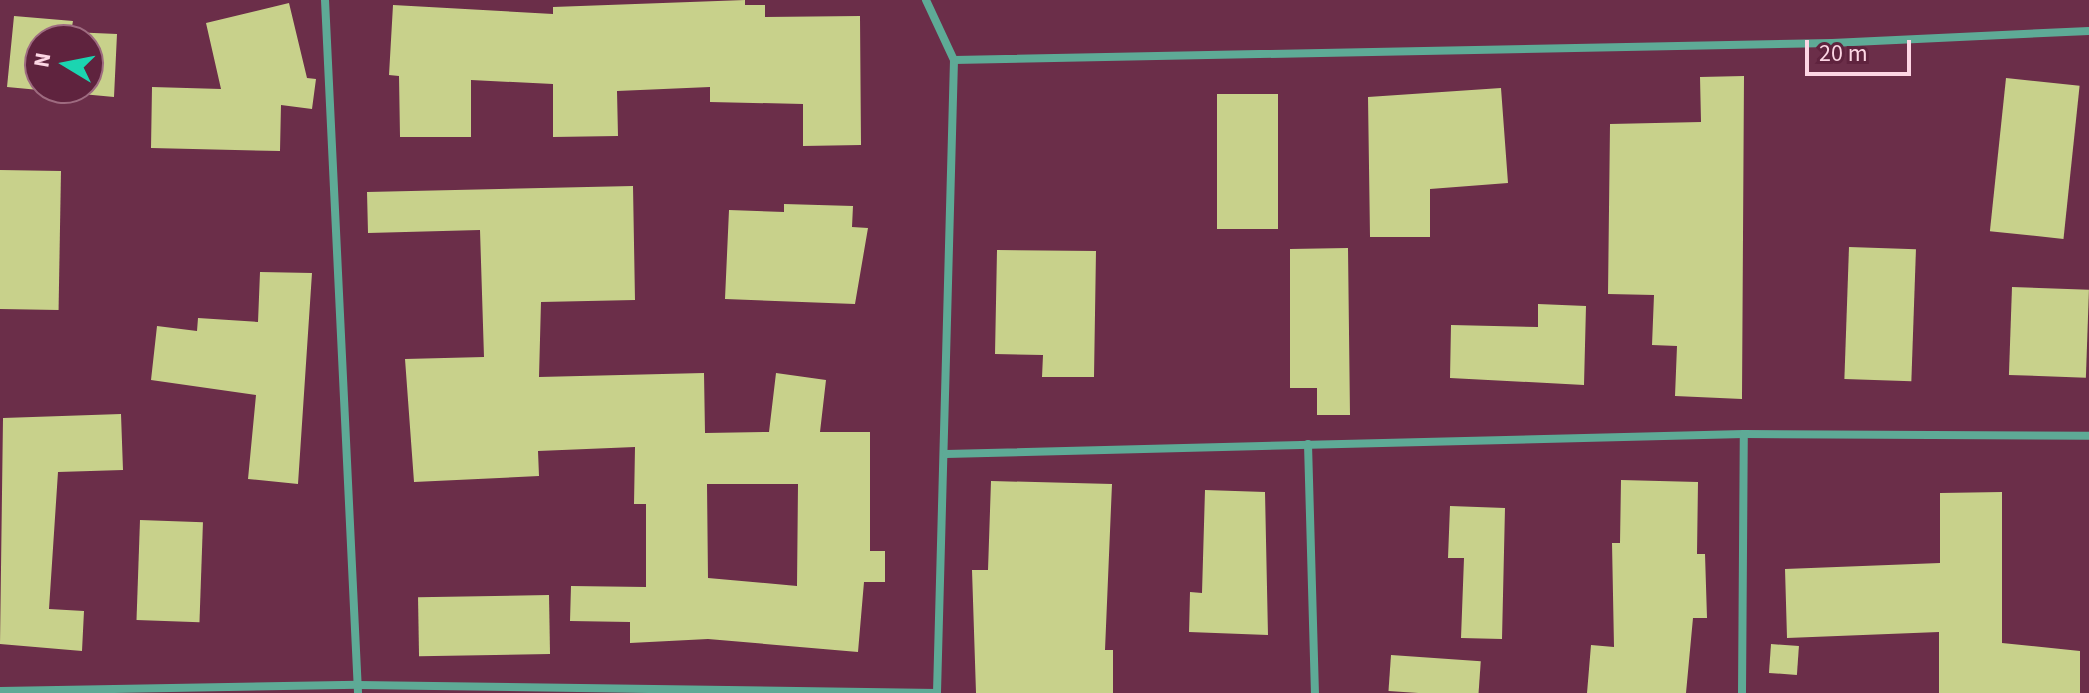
<!DOCTYPE html>
<style>
body{margin:0}
#map{position:relative;width:2089px;height:693px;overflow:hidden;background:#6b2e49;font-family:"Source Sans 3",sans-serif}
div>[style]{position:absolute}
.building>*{inset:0;background:#c8d18b;transform-origin:0 0}
.minor>*{height:8px;margin:-4px;padding:0 4px;transform-origin:4px;border-radius:4px;background:#5eaa96}
span{translate:-50% -50%;white-space:nowrap;text-align:center;line-height:1.15;-webkit-text-stroke:8px #5f233e;paint-order:stroke}
.north{position:absolute;left:24px;top:24px;width:80px;height:80px;box-sizing:border-box;background:#5f233e;border:2px solid #9e6b80;border-radius:50%;rotate:280deg;font-size:22px;font-weight:700;line-height:32px;text-align:center;color:#fdd6e4}
.north::after{content:'';display:block;margin:auto;width:28px;height:36px;background:#1bd5b1;clip-path:polygon(50% 0,100% 100%,50% 72%,0 100%)}
.scale{position:absolute;left:1805px;top:40px;width:106px;height:36px;box-sizing:border-box;border:4px solid #fdd6e4;border-top:0;padding-left:10px;font-size:24px;line-height:28px;white-space:nowrap;color:#fdd6e4;-webkit-text-stroke:6px #5f233e;paint-order:stroke}
</style>
<div id="map">
<div class="building">
<i style="clip-path:polygon(745px 0,745px 5px,765px 5px,765px 17px,860px 16px,861px 145px,803px 146px,803px 104px,710px 102px,710px 87px,617px 91px,618px 136px,553px 137px,553px 84px,471px 80px,471px 137px,400px 137px,399px 76px,389px 75px,393px 5px,553px 14px,553px 7px)"></i>
<i style="clip-path:polygon(289px 3px,307px 78px,316px 79px,312px 109px,281px 105px,280px 151px,151px 148px,152px 87px,221px 89px,206px 23px)"></i>
<i style="clip-path:polygon(evenodd,14px 16px,73px 21px,71px 32px,117px 34px,114px 97px,7px 87px,14px 16px,40px 40px,88px 40px,88px 88px,40px 88px,40px 40px)"></i>
<i style="clip-path:polygon(1744px 76px,1742px 399px,1675px 396px,1677px 346px,1652px 345px,1654px 295px,1608px 294px,1610px 124px,1701px 122px,1700px 77px)"></i>
<i style="left:2006px;top:78px;width:74px;height:154px;rotate:6deg"></i>
<i style="clip-path:polygon(1501px 88px,1508px 183px,1430px 189px,1430px 237px,1370px 237px,1368px 97px)"></i>
<i style="left:1217px;top:94px;width:61px;height:135px"></i>
<i style="left:0;top:170px;width:61px;height:139px;rotate:1deg"></i>
<i style="clip-path:polygon(evenodd,633px 186px,635px 300px,541px 302px,539px 377px,704px 373px,705px 433px,769px 432px,776px 373px,826px 380px,820px 432px,870px 432px,870px 551px,885px 551px,885px 582px,864px 582px,858px 652px,708px 639px,630px 643px,630px 622px,570px 621px,571px 586px,646px 587px,646px 504px,634px 504px,635px 447px,538px 451px,539px 476px,414px 482px,405px 359px,484px 357px,480px 230px,368px 233px,367px 192px,633px 186px,707px 484px,798px 484px,797px 586px,708px 578px,707px 484px)"></i>
<i style="clip-path:polygon(784px 204px,853px 206px,852px 227px,868px 228px,855px 304px,725px 299px,729px 210px,784px 212px)"></i>
<i style="left:1849px;top:247px;width:67px;height:132px;rotate:2deg"></i>
<i style="clip-path:polygon(1348px 248px,1350px 415px,1317px 415px,1317px 388px,1290px 388px,1290px 249px)"></i>
<i style="clip-path:polygon(997px 250px,1096px 251px,1094px 377px,1042px 377px,1043px 355px,995px 354px)"></i>
<i style="clip-path:polygon(260px 272px,312px 273px,298px 484px,248px 479px,256px 395px,151px 380px,157px 326px,197px 331px,198px 318px,258px 322px)"></i>
<i style="left:2012px;top:287px;width:77px;height:88px;rotate:2deg"></i>
<i style="clip-path:polygon(1538px 304px,1586px 306px,1584px 385px,1450px 378px,1451px 325px,1538px 327px)"></i>
<i style="clip-path:polygon(121px 414px,123px 470px,58px 472px,49px 609px,84px 611px,82px 651px,0 644px,3px 418px)"></i>
<i style="clip-path:polygon(1621px 480px,1698px 482px,1697px 554px,1705px 554px,1707px 618px,1693px 618px,1686px 693px,1587px 693px,1591px 645px,1614px 647px,1612px 543px,1620px 543px)"></i>
<i style="clip-path:polygon(991px 481px,1112px 484px,1105px 650px,1113px 650px,1113px 693px,976px 693px,972px 570px,988px 570px)"></i>
<i style="clip-path:polygon(1205px 490px,1265px 492px,1268px 635px,1189px 632px,1190px 592px,1202px 593px)"></i>
<i style="clip-path:polygon(2002px 492px,2002px 643px,2080px 651px,2080px 693px,1939px 693px,1939px 632px,1787px 638px,1785px 569px,1940px 563px,1940px 493px)"></i>
<i style="clip-path:polygon(1450px 506px,1505px 508px,1502px 639px,1461px 638px,1464px 558px,1448px 558px)"></i>
<i style="left:140px;top:520px;width:63px;height:100px;rotate:2deg"></i>
<i style="left:549px;top:595px;width:59px;height:131px;rotate:89deg"></i>
<i style="left:1771px;top:644px;width:28px;height:29px;rotate:4deg"></i>
<i style="left:1391px;top:655px;width:90px;height:36px;rotate:4deg"></i>
</div>
<div class="minor">
<i style="left:325px;top:0;width:694px;rotate:87.27deg"></i>
<i style="left:926px;top:0;width:66px;rotate:65deg"></i>
<i style="left:954px;top:60px;width:633px;rotate:91.54deg"></i>
<i style="left:954px;top:60px;width:878px;rotate:-1.11deg"></i>
<i style="left:1832px;top:43px;width:257px;rotate:-2.7deg"></i>
<i style="left:1308px;top:444px;width:249px;rotate:88.4deg"></i>
<i style="left:946px;top:454px;width:798px;rotate:-1.44deg"></i>
<i style="left:1744px;top:434px;width:345px;rotate:0.3deg"></i>
<i style="left:0;top:691px;width:358px;rotate:-1deg"></i>
<i style="left:358px;top:685px;width:579px;rotate:0.79deg"></i>
<i style="left:1742px;top:693px;width:259px;rotate:-89.6deg"></i>
</div>
<div class="north">N</div>
<div class="scale">20 m</div>
</div>
